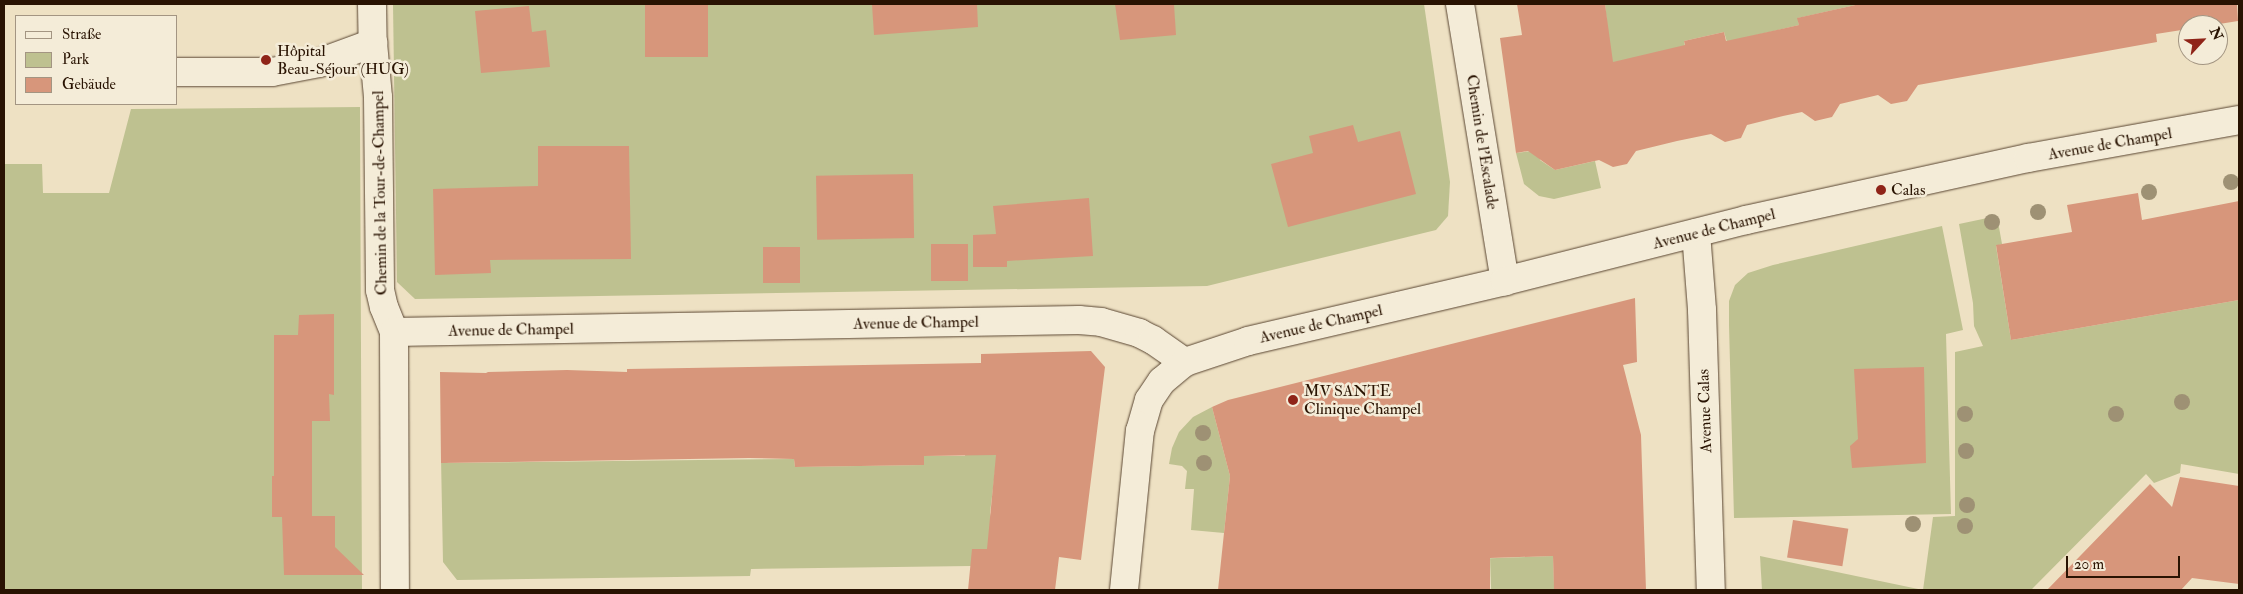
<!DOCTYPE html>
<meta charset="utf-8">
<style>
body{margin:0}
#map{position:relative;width:2243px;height:594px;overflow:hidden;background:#eee1c3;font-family:"IM FELL Double Pica",serif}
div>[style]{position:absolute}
.green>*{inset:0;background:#bec190;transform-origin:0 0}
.building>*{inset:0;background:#d7967b;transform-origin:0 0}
.roads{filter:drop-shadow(0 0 1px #5a4632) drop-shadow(0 0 1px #5a4632)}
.minor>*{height:28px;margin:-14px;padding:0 14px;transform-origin:14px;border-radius:14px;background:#f4ecd8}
.trees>*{width:16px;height:16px;margin:-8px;border-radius:50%;background:#9e9174}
.dots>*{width:14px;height:14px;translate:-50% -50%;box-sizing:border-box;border:2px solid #f4ecd8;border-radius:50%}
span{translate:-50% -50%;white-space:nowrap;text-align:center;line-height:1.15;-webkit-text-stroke:5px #f4ecd8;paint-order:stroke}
.poi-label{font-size:16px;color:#291302}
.left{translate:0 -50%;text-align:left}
.street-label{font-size:16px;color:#291302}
.frame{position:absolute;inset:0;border:5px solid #291302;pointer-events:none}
.legend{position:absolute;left:15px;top:15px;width:162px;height:90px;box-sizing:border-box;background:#f4ecd8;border:1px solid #a39582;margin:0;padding:6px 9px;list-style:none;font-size:15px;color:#291302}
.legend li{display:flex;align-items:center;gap:10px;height:25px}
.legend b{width:25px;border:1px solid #a39582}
.north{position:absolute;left:2178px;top:15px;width:50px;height:50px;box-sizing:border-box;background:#f4ecd8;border:1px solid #a39582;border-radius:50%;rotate:65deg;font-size:14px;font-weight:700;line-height:20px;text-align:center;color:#291302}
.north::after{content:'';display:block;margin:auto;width:18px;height:22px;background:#8f2418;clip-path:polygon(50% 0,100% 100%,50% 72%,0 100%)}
.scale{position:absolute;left:2066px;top:556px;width:114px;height:22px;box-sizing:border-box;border:2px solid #291302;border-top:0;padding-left:6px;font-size:15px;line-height:18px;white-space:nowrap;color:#291302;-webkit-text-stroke:4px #f4ecd8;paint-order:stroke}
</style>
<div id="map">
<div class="green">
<i style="clip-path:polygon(393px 4px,1424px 4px,1450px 182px,1448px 216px,1436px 230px,1207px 286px,415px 299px,397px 282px)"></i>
<i style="clip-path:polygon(1605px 4px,1860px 4px,1798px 18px,1799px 25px,1727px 42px,1724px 32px,1684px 41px,1686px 52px,1611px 63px)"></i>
<i style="clip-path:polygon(360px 107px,362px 590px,4px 590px,4px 164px,42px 164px,43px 193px,109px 193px,131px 109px)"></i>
<i style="clip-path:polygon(1539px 150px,1540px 160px,1555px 170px,1595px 161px,1601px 188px,1554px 199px,1539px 196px,1524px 184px,1516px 153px)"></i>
<i style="clip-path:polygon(1997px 216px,2002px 244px,1996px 246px,2011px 340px,2239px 300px,2239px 474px,2181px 464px,2180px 473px,2154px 483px,2146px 474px,2031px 590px,1923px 590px,1933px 517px,1955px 516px,1955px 352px,1983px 346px,1974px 326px,1973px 303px,1959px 224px)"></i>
<i style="clip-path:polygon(1942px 226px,1963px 330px,1946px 334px,1951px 514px,1734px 518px,1729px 325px,1729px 301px,1735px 285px,1748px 273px,1773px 265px)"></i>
<i style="clip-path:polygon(1212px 407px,1230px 476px,1224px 533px,1191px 530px,1194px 489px,1185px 489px,1187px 471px,1182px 466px,1169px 464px,1172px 448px,1179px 432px,1193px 417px)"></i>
<i style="clip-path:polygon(968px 426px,997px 455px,990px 513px,998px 550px,973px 549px,971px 566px,751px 569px,750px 576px,457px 580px,443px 562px,441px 458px,448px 463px,794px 459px,795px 467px,924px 465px,924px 456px,965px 456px)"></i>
<i style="left:1553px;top:556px;width:34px;height:63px;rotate:88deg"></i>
<i style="clip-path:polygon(1760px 556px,1923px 590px,1762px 590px)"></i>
</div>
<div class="building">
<i style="left:645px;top:4px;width:63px;height:53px"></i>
<i style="clip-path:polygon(872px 4px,977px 4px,978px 27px,874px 35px)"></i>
<i style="clip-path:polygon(1115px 4px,1174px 4px,1176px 35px,1120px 40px)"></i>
<i style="clip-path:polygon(1517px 4px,1605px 4px,1613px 62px,1685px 45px,1684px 41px,1724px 32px,1726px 41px,1763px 33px,1799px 25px,1797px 18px,1860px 4px,2237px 4px,2238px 21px,2213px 25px,2188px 25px,2188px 29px,2156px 34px,2157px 42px,1918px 85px,1907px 101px,1891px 104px,1878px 95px,1840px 104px,1832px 117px,1815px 121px,1802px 112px,1783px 116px,1747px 125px,1741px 138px,1725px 142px,1711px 134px,1677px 141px,1636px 151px,1627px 164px,1613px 167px,1599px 160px,1555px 170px,1528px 151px,1516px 153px,1500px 38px,1522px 35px)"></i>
<i style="clip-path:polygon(529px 6px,532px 32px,546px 30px,550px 67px,481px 73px,475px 11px)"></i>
<i style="clip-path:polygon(1353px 125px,1358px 142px,1400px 131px,1416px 194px,1288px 227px,1271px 164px,1313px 153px,1309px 136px)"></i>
<i style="clip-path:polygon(538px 146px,629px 146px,631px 259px,490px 260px,491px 273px,435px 275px,433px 189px,538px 186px)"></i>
<i style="left:913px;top:174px;width:64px;height:97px;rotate:89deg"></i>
<i style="clip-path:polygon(2138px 193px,2142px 220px,2239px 201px,2239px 300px,2011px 340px,1996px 245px,2072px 232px,2067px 205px)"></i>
<i style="clip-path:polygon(1089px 198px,1093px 256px,1007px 261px,1007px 267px,973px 267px,973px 235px,996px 234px,993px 206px)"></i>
<i style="left:931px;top:244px;width:37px;height:37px"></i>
<i style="left:800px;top:247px;width:36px;height:37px;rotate:90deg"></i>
<i style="clip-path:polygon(1635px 298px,1637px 362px,1623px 365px,1641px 435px,1646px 590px,1554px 590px,1553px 556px,1490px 558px,1490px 590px,1218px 590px,1230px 476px,1212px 407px,1228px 400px)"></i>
<i style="clip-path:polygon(334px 314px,334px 395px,329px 394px,330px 421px,312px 421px,312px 516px,335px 516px,335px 547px,364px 575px,284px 575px,282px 517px,272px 517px,272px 476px,274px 476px,274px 335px,298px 335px,299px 315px)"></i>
<i style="clip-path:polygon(1091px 351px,1105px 367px,1081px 560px,1059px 557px,1055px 590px,968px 590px,972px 549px,987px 549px,996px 455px,924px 456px,924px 465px,795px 467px,794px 459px,749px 458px,441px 463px,440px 372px,486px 373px,488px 372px,567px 370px,627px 372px,627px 369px,981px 363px,981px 354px)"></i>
<i style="clip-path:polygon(1924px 367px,1926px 463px,1852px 468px,1850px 446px,1858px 439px,1854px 369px)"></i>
<i style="clip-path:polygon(2180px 477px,2239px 486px,2239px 584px,2192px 578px,2181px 590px,2047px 590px,2150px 484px,2172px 507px)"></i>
<i style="left:1793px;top:520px;width:56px;height:38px;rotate:9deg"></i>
</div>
<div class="roads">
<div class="minor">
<i style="left:372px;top:4px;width:39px;rotate:89deg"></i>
<i style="left:373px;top:43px;width:54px;rotate:84.7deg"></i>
<i style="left:378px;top:97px;width:193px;rotate:89.4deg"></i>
<i style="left:380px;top:290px;width:17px;rotate:77deg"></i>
<i style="left:384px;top:307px;width:27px;rotate:68deg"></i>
<i style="left:394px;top:332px;width:258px;rotate:89.8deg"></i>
<i style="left:1460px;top:4px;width:281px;rotate:80.8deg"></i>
<i style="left:176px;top:72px;width:96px"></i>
<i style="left:272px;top:72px;width:48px;rotate:-10.8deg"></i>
<i style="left:319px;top:63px;width:58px;rotate:-20.3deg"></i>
<i style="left:1696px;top:233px;width:77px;rotate:85.5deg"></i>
<i style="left:1702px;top:310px;width:280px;rotate:88.2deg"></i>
<i style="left:394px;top:332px;width:685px;rotate:-1deg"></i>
<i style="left:1079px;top:320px;width:22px;rotate:5deg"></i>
<i style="left:1101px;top:322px;width:40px;rotate:16deg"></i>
<i style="left:1139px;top:333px;width:16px;rotate:27deg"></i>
<i style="left:1153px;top:340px;width:39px;rotate:35deg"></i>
<i style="left:1124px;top:590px;width:160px;rotate:-84.3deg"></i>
<i style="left:1140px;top:431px;width:32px;rotate:-74deg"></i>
<i style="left:1149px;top:400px;width:23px;rotate:-56deg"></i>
<i style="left:1162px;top:381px;width:30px;rotate:-40deg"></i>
<i style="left:1185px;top:362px;width:66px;rotate:-18.4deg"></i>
<i style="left:1248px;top:341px;width:264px;rotate:-13.1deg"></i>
<i style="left:1505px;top:281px;width:249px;rotate:-14.2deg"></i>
<i style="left:1746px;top:220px;width:289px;rotate:-12.4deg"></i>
<i style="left:2028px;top:158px;width:214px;rotate:-10.2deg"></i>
</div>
</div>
<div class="trees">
<i style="left:2231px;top:182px"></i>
<i style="left:2149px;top:192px"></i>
<i style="left:2038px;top:212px"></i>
<i style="left:1992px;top:222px"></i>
<i style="left:2182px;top:402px"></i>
<i style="left:1965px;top:414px"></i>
<i style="left:2116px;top:414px"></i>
<i style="left:1203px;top:433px"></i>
<i style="left:1966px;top:451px"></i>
<i style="left:1204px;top:463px"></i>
<i style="left:1967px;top:505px"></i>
<i style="left:1913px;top:524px"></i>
<i style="left:1965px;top:526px"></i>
</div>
<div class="dots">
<i style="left:266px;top:60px;background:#8f2418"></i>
<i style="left:1881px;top:190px;background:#8f2418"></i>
<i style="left:1293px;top:400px;background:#8f2418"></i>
</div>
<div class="poi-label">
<span class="left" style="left:277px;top:60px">Hôpital<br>Beau-Séjour (HUG)</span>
<span class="left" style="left:1891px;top:190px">Calas</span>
<span class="left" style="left:1304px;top:400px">MV SANTE<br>Clinique Champel</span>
</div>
<div class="street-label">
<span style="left:1482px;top:142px;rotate:81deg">Chemin de l'Escalade</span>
<span style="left:2110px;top:144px;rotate:-10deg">Avenue de Champel</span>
<span style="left:380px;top:193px;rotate:-91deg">Chemin de la Tour-de-Champel</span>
<span style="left:1714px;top:229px;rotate:-14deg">Avenue de Champel</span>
<span style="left:916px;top:323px;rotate:-1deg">Avenue de Champel</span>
<span style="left:1321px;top:324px;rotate:-13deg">Avenue de Champel</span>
<span style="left:511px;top:330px;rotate:-1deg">Avenue de Champel</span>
<span style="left:1705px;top:411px;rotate:-92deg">Avenue Calas</span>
</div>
<div class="frame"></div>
<ul class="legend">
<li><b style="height:6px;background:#f4ecd8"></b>Straße</li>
<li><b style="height:14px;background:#bec190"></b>Park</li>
<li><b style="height:14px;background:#d7967b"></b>Gebäude</li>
</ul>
<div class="north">N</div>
<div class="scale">20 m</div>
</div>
